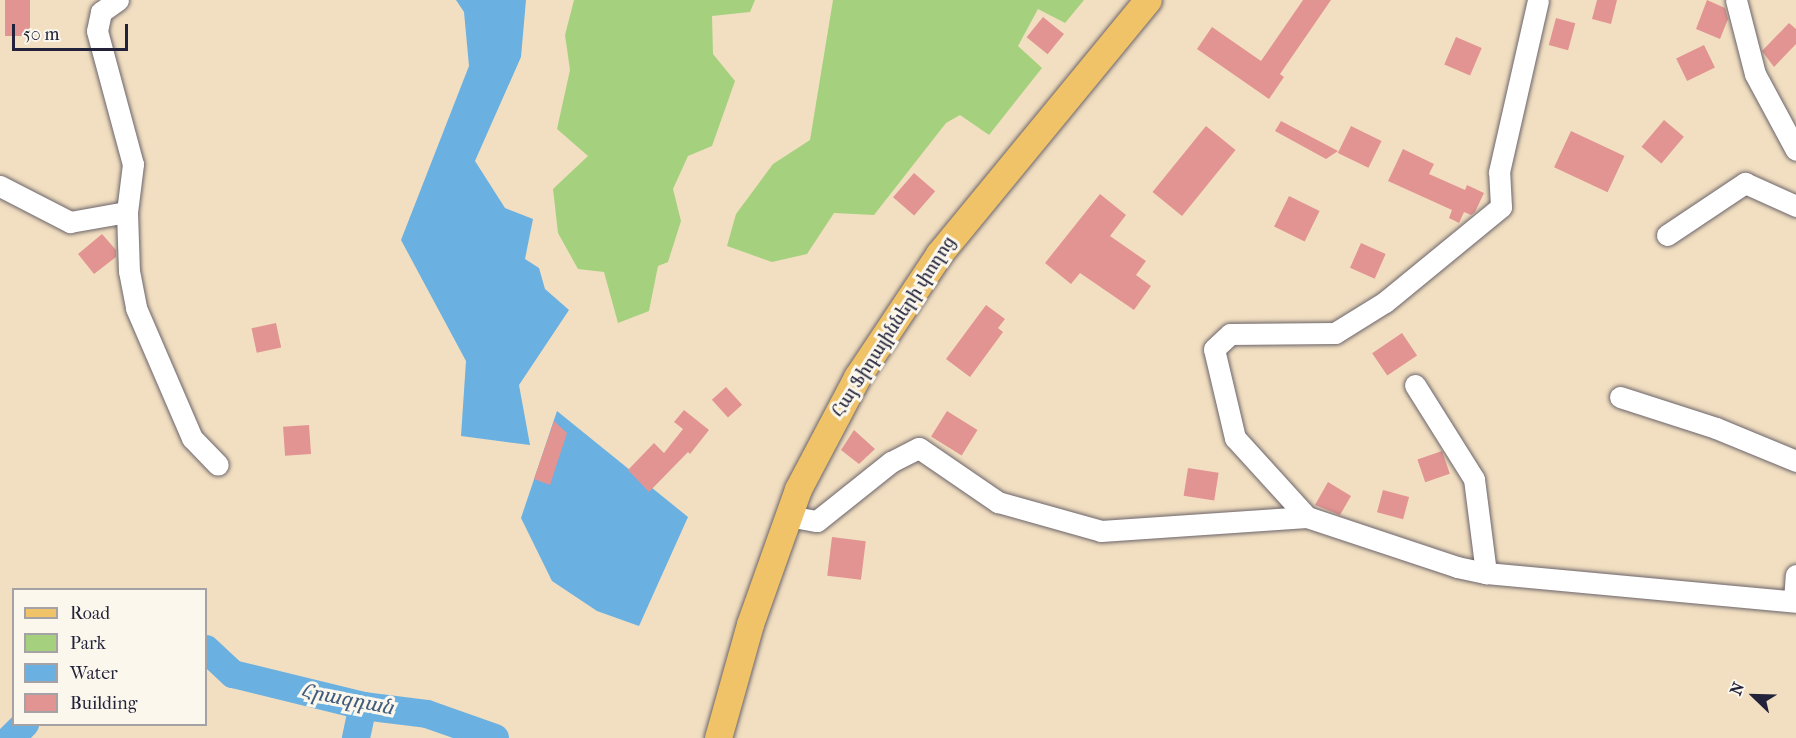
<!DOCTYPE html>
<meta charset="utf-8">
<style>
body{margin:0}
#map{position:relative;width:1796px;height:738px;overflow:hidden;background:#f2dfc1;font-family:"IM FELL French Canon","Noto Serif Armenian",serif}
div>[style]{position:absolute}
.green>*{inset:0;background:#a5d17e}
.water>*{inset:0;background:#6ab0e1}
.river>*{height:28px;margin:-14px;padding:0 14px;transform-origin:14px;border-radius:14px;background:#6ab0e1}
.building>*{inset:0;background:#e29492;transform-origin:0 0}
.roads{filter:drop-shadow(0 0 2px #6b646a) drop-shadow(0 0 2px #6b646a)}
.minor>*{height:21px;margin:-10.5px;padding:0 10.5px;transform-origin:10.5px;border-radius:10.5px;background:#fff}
.major>*{height:27px;margin:-13.5px;padding:0 13.5px;transform-origin:13.5px;border-radius:13.5px;background:#f0c369}
span{translate:-50% -50%;white-space:nowrap;text-align:center;line-height:1.15;-webkit-text-stroke:6px #fbf7ec;paint-order:stroke}
.street-label{font-size:18px;color:#22223b}
.water-label{font-size:20px;color:#3f5b7d;font-style:italic}
.legend{position:absolute;left:12px;top:588px;width:195px;height:138px;box-sizing:border-box;background:#fbf7ec;border:2px solid #a4a2a5;margin:0;padding:8px 10px;list-style:none;font-size:18px;color:#22223b}
.legend li{display:flex;align-items:center;gap:12px;height:30px}
.legend b{width:30px;border:2px solid #a4a2a5}
.north{position:absolute;left:1724px;top:666px;width:60px;height:60px;-webkit-text-stroke:4px #fbf7ec;paint-order:stroke;rotate:293deg;font-size:16px;font-weight:700;line-height:24px;text-align:center;color:#22223b}
.north::after{content:'';display:block;margin:auto;width:21px;height:27px;background:#22223b;clip-path:polygon(50% 0,100% 100%,50% 72%,0 100%)}
.scale{position:absolute;left:12px;top:24px;width:116px;height:27px;box-sizing:border-box;border:3px solid #22223b;border-top:0;padding-left:8px;font-size:18px;line-height:21px;white-space:nowrap;color:#22223b;-webkit-text-stroke:4px #fbf7ec;paint-order:stroke}
</style>
<div id="map">
<div class="green">
<i style="clip-path:polygon(574px 0,755px 0,750px 12px,712px 16px,713px 54px,735px 81px,712px 146px,688px 156px,673px 189px,681px 221px,668px 262px,658px 266px,649px 311px,618px 323px,604px 272px,578px 269px,558px 233px,553px 189px,588px 156px,557px 129px,570px 70px,565px 35px)"></i>
<i style="clip-path:polygon(833px 0,1084px 0,1065px 23px,1038px 9px,1018px 46px,1042px 68px,989px 135px,960px 115px,946px 123px,874px 215px,834px 213px,807px 254px,772px 262px,727px 246px,736px 214px,773px 164px,810px 140px)"></i>
</div>
<div class="water">
<i style="clip-path:polygon(456px 0,526px 0,521px 57px,475px 161px,505px 208px,533px 219px,525px 259px,539px 268px,545px 289px,569px 310px,519px 385px,530px 445px,461px 436px,466px 361px,401px 240px,469px 66px,464px 12px)"></i>
<i style="clip-path:polygon(557px 411px,688px 517px,639px 626px,597px 611px,552px 581px,521px 518px)"></i>
</div>
<div class="river">
<i style="left:206px;top:649px;width:37px;rotate:43deg"></i>
<i style="left:233px;top:674px;width:134px;rotate:13.8deg"></i>
<i style="left:363px;top:706px;width:64px;rotate:7.1deg"></i>
<i style="left:427px;top:714px;width:72px;rotate:19.4deg"></i>
<i style="left:11px;top:738px;width:20px;rotate:-45deg"></i>
<i style="left:356px;top:738px;width:33px;rotate:-78deg"></i>
</div>
<div class="building">
<i style="left:5px;top:0;width:25px;height:36px"></i>
<i style="clip-path:polygon(1303px 0,1331px 0,1280px 74px,1284px 77px,1269px 99px,1197px 49px,1212px 27px,1261px 61px)"></i>
<i style="clip-path:polygon(1597px 0,1617px 0,1611px 24px,1592px 19px)"></i>
<i style="clip-path:polygon(1707px 0,1725px 8px,1728px 19px,1720px 39px,1696px 29px)"></i>
<i style="left:1043px;top:17px;width:27px;height:26px;rotate:39deg"></i>
<i style="left:1556px;top:18px;width:20px;height:28px;rotate:15deg"></i>
<i style="clip-path:polygon(1789px 23px,1796px 29px,1796px 44px,1774px 67px,1762px 51px)"></i>
<i style="left:1456px;top:37px;width:28px;height:30px;rotate:23deg"></i>
<i style="left:1704px;top:45px;width:25px;height:31px;rotate:64deg"></i>
<i style="left:1664px;top:120px;width:26px;height:35px;rotate:40deg"></i>
<i style="clip-path:polygon(1281px 121px,1338px 151px,1326px 159px,1275px 131px)"></i>
<i style="left:1206px;top:126px;width:38px;height:85px;rotate:39deg"></i>
<i style="left:1351px;top:126px;width:34px;height:30px;rotate:26deg"></i>
<i style="left:1571px;top:131px;width:59px;height:40px;rotate:25deg"></i>
<i style="clip-path:polygon(1403px 149px,1434px 164px,1429px 174px,1465px 190px,1467px 185px,1484px 193px,1475px 212px,1471px 215px,1464px 212px,1459px 223px,1449px 218px,1452px 210px,1388px 181px)"></i>
<i style="left:914px;top:173px;width:28px;height:32px;rotate:41deg"></i>
<i style="clip-path:polygon(1100px 194px,1126px 215px,1110px 236px,1146px 261px,1136px 275px,1151px 286px,1134px 310px,1080px 273px,1071px 284px,1045px 263px)"></i>
<i style="left:1289px;top:196px;width:34px;height:34px;rotate:26deg"></i>
<i style="clip-path:polygon(102px 234px,116px 250px,116px 257px,94px 274px,78px 254px)"></i>
<i style="left:1361px;top:243px;width:27px;height:27px;rotate:24deg"></i>
<i style="clip-path:polygon(986px 305px,1005px 319px,998px 328px,1003px 332px,970px 377px,946px 359px)"></i>
<i style="left:276px;top:323px;width:25px;height:25px;rotate:78deg"></i>
<i style="left:1402px;top:333px;width:27px;height:36px;rotate:56deg"></i>
<i style="left:726px;top:387px;width:24px;height:19px;rotate:48deg"></i>
<i style="clip-path:polygon(684px 410px,709px 430px,690px 454px,688px 452px,649px 492px,628px 470px,654px 443px,664px 453px,683px 429px,674px 422px)"></i>
<i style="left:947px;top:411px;width:36px;height:30px;rotate:32deg"></i>
<i style="clip-path:polygon(554px 421px,567px 433px,550px 485px,534px 479px)"></i>
<i style="left:309px;top:425px;width:29px;height:26px;rotate:86deg"></i>
<i style="clip-path:polygon(854px 430px,875px 449px,859px 464px,841px 450px)"></i>
<i style="left:1442px;top:451px;width:24px;height:26px;rotate:71deg"></i>
<i style="left:1188px;top:468px;width:31px;height:28px;rotate:9deg"></i>
<i style="clip-path:polygon(1328px 482px,1351px 496px,1340px 515px,1315px 505px)"></i>
<i style="left:1383px;top:490px;width:27px;height:23px;rotate:15deg"></i>
<i style="left:832px;top:537px;width:34px;height:39px;rotate:7deg"></i>
</div>
<div class="roads">
<div class="minor">
<i style="left:118px;top:0;width:21px;rotate:145deg"></i>
<i style="left:101px;top:12px;width:19px;rotate:102deg"></i>
<i style="left:97px;top:31px;width:138px;rotate:74.9deg"></i>
<i style="left:133px;top:164px;width:48px;rotate:97.1deg"></i>
<i style="left:127px;top:212px;width:59px;rotate:88.1deg"></i>
<i style="left:129px;top:271px;width:38px;rotate:79deg"></i>
<i style="left:136px;top:308px;width:142px;rotate:66.7deg"></i>
<i style="left:192px;top:438px;width:37px;rotate:46deg"></i>
<i style="left:1736px;top:0;width:76px;rotate:75.6deg"></i>
<i style="left:1755px;top:74px;width:86px;rotate:61.7deg"></i>
<i style="left:0;top:186px;width:79px;rotate:27.2deg"></i>
<i style="left:70px;top:222px;width:58px;rotate:-10deg"></i>
<i style="left:1667px;top:235px;width:94px;rotate:-33.7deg"></i>
<i style="left:1745px;top:183px;width:56px;rotate:24.3deg"></i>
<i style="left:1415px;top:385px;width:111px;rotate:57.9deg"></i>
<i style="left:1474px;top:479px;width:95px;rotate:82.7deg"></i>
<i style="left:1620px;top:397px;width:101px;rotate:17.9deg"></i>
<i style="left:1716px;top:428px;width:87px;rotate:22.4deg"></i>
<i style="left:788px;top:516px;width:29px;rotate:10deg"></i>
<i style="left:817px;top:521px;width:95px;rotate:-38.6deg"></i>
<i style="left:891px;top:462px;width:31px;rotate:-27deg"></i>
<i style="left:919px;top:448px;width:96px;rotate:34.4deg"></i>
<i style="left:998px;top:502px;width:107px;rotate:15.7deg"></i>
<i style="left:1101px;top:531px;width:206px;rotate:-3.9deg"></i>
<i style="left:1307px;top:517px;width:107px;rotate:-132.3deg"></i>
<i style="left:1235px;top:438px;width:91px;rotate:-103.3deg"></i>
<i style="left:1214px;top:349px;width:22px;rotate:-43deg"></i>
<i style="left:1230px;top:334px;width:105px;rotate:-0.5deg"></i>
<i style="left:1335px;top:333px;width:59px;rotate:-31.8deg"></i>
<i style="left:1385px;top:302px;width:150px;rotate:-39.3deg"></i>
<i style="left:1501px;top:207px;width:35px;rotate:-93deg"></i>
<i style="left:1499px;top:172px;width:176px;rotate:-77.2deg"></i>
<i style="left:1307px;top:517px;width:158px;rotate:18.4deg"></i>
<i style="left:1457px;top:567px;width:30px;rotate:12deg"></i>
<i style="left:1486px;top:573px;width:311px;rotate:5.3deg"></i>
<i style="left:1794px;top:601px;width:26px;rotate:-86deg"></i>
</div>
<div class="major">
<i style="left:718px;top:738px;width:118px;rotate:-74.3deg"></i>
<i style="left:750px;top:624px;width:143px;rotate:-70.4deg"></i>
<i style="left:798px;top:489px;width:127px;rotate:-62.2deg"></i>
<i style="left:857px;top:377px;width:148px;rotate:-56.3deg"></i>
<i style="left:939px;top:254px;width:329px;rotate:-50.6deg"></i>
</div>
</div>
<div class="street-label">
<span style="left:894px;top:327px;rotate:-57deg">Հայ Ֆիդայինների փողոց</span>
</div>
<div class="water-label">
<span style="left:347px;top:699px;rotate:11deg">Հրազդան</span>
</div>
<ul class="legend">
<li><b style="height:8px;background:#f0c369"></b>Road</li>
<li><b style="height:16px;background:#a5d17e"></b>Park</li>
<li><b style="height:16px;background:#6ab0e1"></b>Water</li>
<li><b style="height:16px;background:#e29492"></b>Building</li>
</ul>
<div class="north">N</div>
<div class="scale">50 m</div>
</div>
